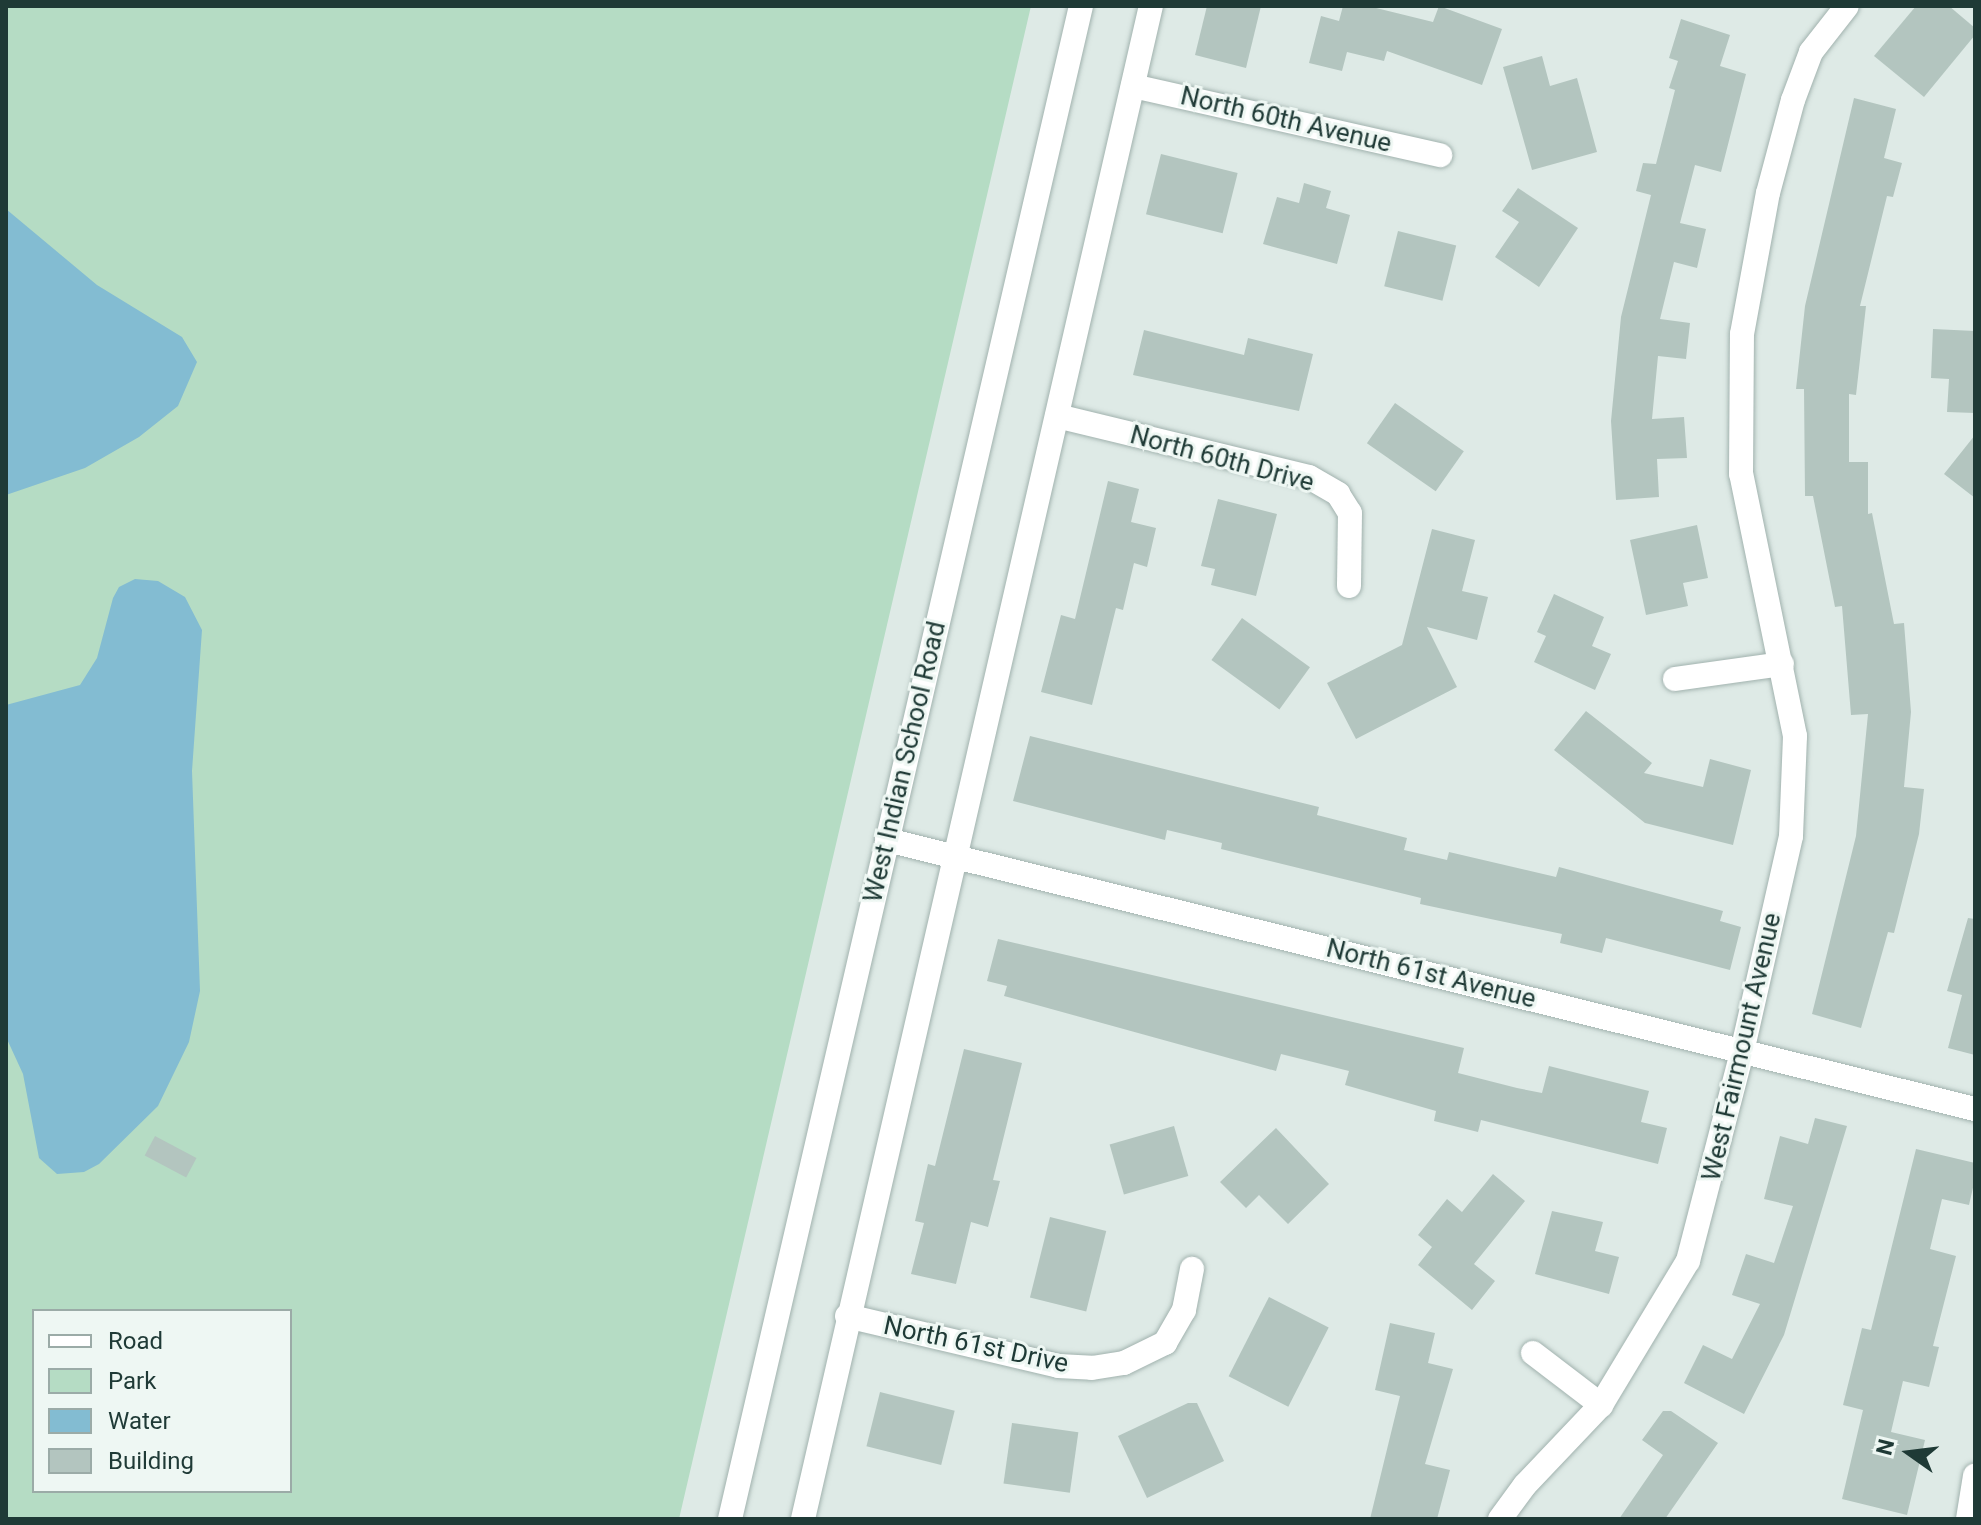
<!DOCTYPE html>
<style>
body{margin:0}
#map{position:relative;width:1981px;height:1525px;overflow:hidden;background:#deeae6;font-family:Roboto,sans-serif}
div>[style]{position:absolute}
.green>*{inset:0;background:#b5dcc4}
.water>*{inset:0;background:#83bcd2}
.building>*{inset:0;background:#b3c5bf;transform-origin:0 0}
.roads{filter:drop-shadow(0 0 2px #a1b2ae) drop-shadow(0 0 2px #a1b2ae)}
.street>*{height:24px;margin:-12px;padding:0 12px;transform-origin:12px;border-radius:12px;background:#fff}
.secondary>*{height:24px;margin:-12px;padding:0 12px;transform-origin:12px;border-radius:12px;background:#fff}
span{translate:-50% -50%;white-space:nowrap;text-align:center;line-height:1.15;-webkit-text-stroke:6px #eef7f3;paint-order:stroke}
.street-label{font-size:26px;color:#1f3a36}
.frame{position:absolute;inset:0;border:8px solid #1f3a36;pointer-events:none}
.legend{position:absolute;left:32px;top:1309px;width:260px;height:184px;box-sizing:border-box;background:#eef7f3;border:2px solid #9baba7;margin:0;padding:10px 14px;list-style:none;font-size:24px;color:#1f3a36}
.legend li{display:flex;align-items:center;gap:16px;height:40px}
.legend b{width:40px;border:2px solid #9baba7}
.north{position:absolute;left:1869px;top:1413px;width:80px;height:80px;-webkit-text-stroke:6px #eef7f3;paint-order:stroke;rotate:284deg;font-size:22px;font-weight:700;line-height:32px;text-align:center;color:#1f3a36}
.north::after{content:'';display:block;margin:auto;width:28px;height:36px;background:#1f3a36;clip-path:polygon(50% 0,100% 100%,50% 72%,0 100%)}
</style>
<div id="map">
<div class="green">
<i style="clip-path:polygon(evenodd,6px 6px,1031px 6px,679px 1519px,6px 1519px,6px 6px,34px 1311px,290px 1311px,290px 1491px,34px 1491px,34px 1311px)"></i>
</div>
<div class="water">
<i style="clip-path:polygon(6px 209px,97px 285px,182px 337px,197px 362px,178px 406px,139px 437px,85px 468px,6px 495px)"></i>
<i style="clip-path:polygon(135px 579px,158px 581px,185px 597px,202px 630px,192px 771px,200px 991px,189px 1042px,158px 1106px,99px 1164px,84px 1172px,57px 1174px,39px 1158px,23px 1074px,6px 1037px,6px 705px,80px 685px,97px 658px,113px 598px,119px 587px)"></i>
</div>
<div class="building">
<i style="clip-path:polygon(1207px 6px,1261px 6px,1246px 68px,1195px 55px)"></i>
<i style="clip-path:polygon(1343px 6px,1368px 6px,1433px 22px,1439px 6px,1502px 29px,1482px 85px,1387px 51px,1384px 61px,1347px 52px,1342px 71px,1309px 63px,1321px 16px,1339px 21px)"></i>
<i style="clip-path:polygon(1916px 6px,1949px 6px,1975px 28px,1975px 35px,1924px 97px,1874px 56px)"></i>
<i style="clip-path:polygon(1681px 19px,1730px 35px,1720px 66px,1746px 74px,1721px 172px,1695px 165px,1680px 223px,1706px 229px,1697px 268px,1674px 262px,1660px 319px,1690px 323px,1686px 359px,1658px 356px,1652px 419px,1684px 417px,1687px 458px,1657px 459px,1659px 497px,1616px 500px,1611px 421px,1621px 317px,1651px 195px,1636px 191px,1643px 163px,1656px 164px,1675px 90px,1669px 88px,1678px 61px,1669px 58px)"></i>
<i style="clip-path:polygon(1542px 56px,1550px 86px,1577px 78px,1597px 152px,1532px 170px,1503px 67px)"></i>
<i style="clip-path:polygon(1854px 98px,1896px 109px,1884px 158px,1902px 163px,1893px 197px,1887px 196px,1860px 306px,1866px 306px,1856px 395px,1849px 394px,1849px 462px,1868px 462px,1868px 514px,1872px 513px,1894px 624px,1904px 623px,1911px 712px,1904px 787px,1924px 789px,1919px 834px,1894px 933px,1888px 932px,1861px 1028px,1812px 1014px,1856px 836px,1868px 714px,1851px 715px,1842px 606px,1835px 607px,1813px 496px,1805px 496px,1804px 389px,1796px 389px,1805px 306px)"></i>
<i style="left:1161px;top:154px;width:79px;height:62px;rotate:14deg"></i>
<i style="clip-path:polygon(1304px 183px,1331px 191px,1326px 208px,1350px 215px,1337px 264px,1263px 244px,1277px 197px,1299px 203px)"></i>
<i style="clip-path:polygon(1518px 188px,1578px 228px,1539px 287px,1495px 257px,1519px 222px,1502px 211px)"></i>
<i style="left:1398px;top:231px;width:60px;height:57px;rotate:14deg"></i>
<i style="clip-path:polygon(1933px 329px,1975px 331px,1975px 413px,1947px 412px,1949px 379px,1931px 378px)"></i>
<i style="clip-path:polygon(1144px 330px,1244px 355px,1248px 338px,1313px 354px,1299px 411px,1133px 375px)"></i>
<i style="left:1395px;top:403px;width:84px;height:49px;rotate:35deg"></i>
<i style="clip-path:polygon(1975px 435px,1975px 498px,1944px 474px)"></i>
<i style="clip-path:polygon(1108px 481px,1139px 489px,1131px 522px,1156px 528px,1147px 567px,1134px 563px,1123px 610px,1116px 608px,1092px 705px,1041px 692px,1061px 615px,1075px 619px)"></i>
<i style="clip-path:polygon(1218px 499px,1277px 514px,1256px 596px,1211px 585px,1215px 569px,1201px 566px)"></i>
<i style="clip-path:polygon(1697px 525px,1708px 578px,1683px 583px,1688px 606px,1646px 615px,1630px 540px)"></i>
<i style="clip-path:polygon(1432px 529px,1475px 540px,1462px 591px,1488px 597px,1477px 640px,1427px 627px,1457px 687px,1356px 739px,1327px 683px,1402px 645px)"></i>
<i style="clip-path:polygon(1554px 594px,1604px 617px,1592px 646px,1611px 654px,1595px 690px,1534px 662px,1546px 636px,1537px 632px)"></i>
<i style="left:1242px;top:618px;width:84px;height:52px;rotate:36deg"></i>
<i style="clip-path:polygon(1586px 711px,1652px 763px,1644px 773px,1703px 787px,1710px 759px,1751px 770px,1733px 845px,1645px 823px,1554px 750px)"></i>
<i style="clip-path:polygon(1030px 736px,1319px 807px,1317px 815px,1407px 838px,1404px 850px,1447px 860px,1449px 852px,1556px 877px,1559px 867px,1723px 911px,1720px 921px,1741px 927px,1730px 970px,1606px 938px,1602px 953px,1560px 943px,1562px 934px,1420px 904px,1421px 898px,1221px 849px,1222px 843px,1167px 830px,1165px 840px,1013px 801px)"></i>
<i style="clip-path:polygon(1968px 918px,1975px 919px,1975px 1055px,1948px 1048px,1962px 995px,1947px 991px)"></i>
<i style="clip-path:polygon(998px 939px,1464px 1048px,1458px 1073px,1517px 1088px,1542px 1093px,1549px 1066px,1649px 1091px,1641px 1122px,1667px 1128px,1658px 1164px,1481px 1120px,1478px 1132px,1434px 1121px,1436px 1111px,1345px 1085px,1349px 1071px,1281px 1054px,1276px 1071px,1004px 996px,1007px 986px,987px 981px)"></i>
<i style="clip-path:polygon(964px 1049px,1022px 1063px,993px 1180px,1000px 1181px,988px 1227px,971px 1222px,956px 1284px,911px 1274px,924px 1223px,915px 1221px,928px 1164px,935px 1166px)"></i>
<i style="clip-path:polygon(1815px 1118px,1847px 1126px,1784px 1335px,1744px 1414px,1684px 1383px,1703px 1345px,1732px 1359px,1760px 1304px,1732px 1295px,1746px 1254px,1774px 1263px,1793px 1206px,1764px 1199px,1780px 1136px,1808px 1144px)"></i>
<i style="left:1174px;top:1126px;width:52px;height:67px;rotate:74deg"></i>
<i style="clip-path:polygon(1276px 1128px,1329px 1184px,1288px 1224px,1259px 1195px,1246px 1208px,1220px 1182px)"></i>
<i style="left:155px;top:1136px;width:47px;height:22px;rotate:28deg"></i>
<i style="clip-path:polygon(1916px 1149px,1975px 1163px,1975px 1179px,1969px 1205px,1942px 1199px,1930px 1249px,1956px 1256px,1933px 1346px,1939px 1347px,1929px 1387px,1903px 1381px,1891px 1432px,1925px 1440px,1907px 1515px,1842px 1499px,1863px 1410px,1843px 1405px,1862px 1328px,1871px 1330px)"></i>
<i style="clip-path:polygon(1493px 1174px,1525px 1201px,1474px 1264px,1495px 1281px,1472px 1310px,1418px 1265px,1432px 1247px,1418px 1235px,1447px 1199px,1462px 1212px)"></i>
<i style="clip-path:polygon(1552px 1211px,1603px 1222px,1595px 1251px,1619px 1257px,1609px 1294px,1535px 1274px)"></i>
<i style="left:1050px;top:1217px;width:58px;height:83px;rotate:14deg"></i>
<i style="left:1269px;top:1297px;width:67px;height:89px;rotate:27deg"></i>
<i style="clip-path:polygon(1390px 1323px,1435px 1333px,1428px 1363px,1453px 1369px,1425px 1464px,1450px 1470px,1437px 1519px,1370px 1519px,1400px 1396px,1375px 1390px)"></i>
<i style="left:880px;top:1392px;width:77px;height:56px;rotate:14deg"></i>
<i style="clip-path:polygon(1188px 1403px,1197px 1403px,1224px 1461px,1147px 1498px,1118px 1436px)"></i>
<i style="clip-path:polygon(1663px 1411px,1671px 1411px,1718px 1443px,1665px 1519px,1619px 1519px,1663px 1455px,1642px 1440px)"></i>
<i style="left:1012px;top:1423px;width:67px;height:61px;rotate:8deg"></i>
</div>
<div class="roads">
<div class="street">
<i style="left:1133px;top:86px;width:315px;rotate:12.7deg"></i>
<i style="left:1057px;top:416px;width:259px;rotate:13.6deg"></i>
<i style="left:1309px;top:477px;width:34px;rotate:30deg"></i>
<i style="left:1338px;top:494px;width:22px;rotate:58deg"></i>
<i style="left:1350px;top:513px;width:73px;rotate:90.8deg"></i>
<i style="left:1675px;top:679px;width:108px;rotate:-8deg"></i>
<i style="left:887px;top:840px;width:1121px;rotate:13.89deg"></i>
<i style="left:847px;top:1316px;width:217px;rotate:13.3deg"></i>
<i style="left:1058px;top:1366px;width:34px;rotate:3deg"></i>
<i style="left:1092px;top:1368px;width:32px;rotate:-9deg"></i>
<i style="left:1124px;top:1363px;width:46px;rotate:-26deg"></i>
<i style="left:1165px;top:1343px;width:38px;rotate:-60deg"></i>
<i style="left:1184px;top:1310px;width:42px;rotate:-79deg"></i>
<i style="left:1533px;top:1353px;width:86px;rotate:37.4deg"></i>
<i style="left:803px;top:1519px;width:1553px;rotate:-77.05deg"></i>
<i style="left:1500px;top:1519px;width:42px;rotate:-53.7deg"></i>
<i style="left:1525px;top:1485px;width:110px;rotate:-46.5deg"></i>
<i style="left:1601px;top:1405px;width:168px;rotate:-58.9deg"></i>
<i style="left:1688px;top:1261px;width:216px;rotate:-75.5deg"></i>
<i style="left:1742px;top:1052px;width:221px;rotate:-77.2deg"></i>
<i style="left:1791px;top:836px;width:100px;rotate:-87.7deg"></i>
<i style="left:1795px;top:736px;width:268px;rotate:-101.6deg"></i>
<i style="left:1741px;top:474px;width:140px;rotate:-89.6deg"></i>
<i style="left:1742px;top:334px;width:143px;rotate:-79.6deg"></i>
<i style="left:1768px;top:193px;width:96px;rotate:-75deg"></i>
<i style="left:1793px;top:100px;width:51px;rotate:-69.4deg"></i>
<i style="left:1811px;top:52px;width:58px;rotate:-52deg"></i>
<i style="left:1968px;top:1519px;width:44px;rotate:-80.8deg"></i>
</div>
<div class="secondary">
<i style="left:730px;top:1519px;width:1553px;rotate:-76.94deg"></i>
</div>
</div>
<div class="street-label">
<span style="left:1286px;top:120px;rotate:13deg">North 60th Avenue</span>
<span style="left:1222px;top:459px;rotate:15deg">North 60th Drive</span>
<span style="left:905px;top:762px;rotate:-77deg">West Indian School Road</span>
<span style="left:1431px;top:974px;rotate:14deg">North 61st Avenue</span>
<span style="left:1742px;top:1047px;rotate:-77deg">West Fairmount Avenue</span>
<span style="left:976px;top:1345px;rotate:12deg">North 61st Drive</span>
</div>
<div class="frame"></div>
<ul class="legend">
<li><b style="height:10px;background:#fff"></b>Road</li>
<li><b style="height:22px;background:#b5dcc4"></b>Park</li>
<li><b style="height:22px;background:#83bcd2"></b>Water</li>
<li><b style="height:22px;background:#b3c5bf"></b>Building</li>
</ul>
<div class="north">N</div>
</div>
